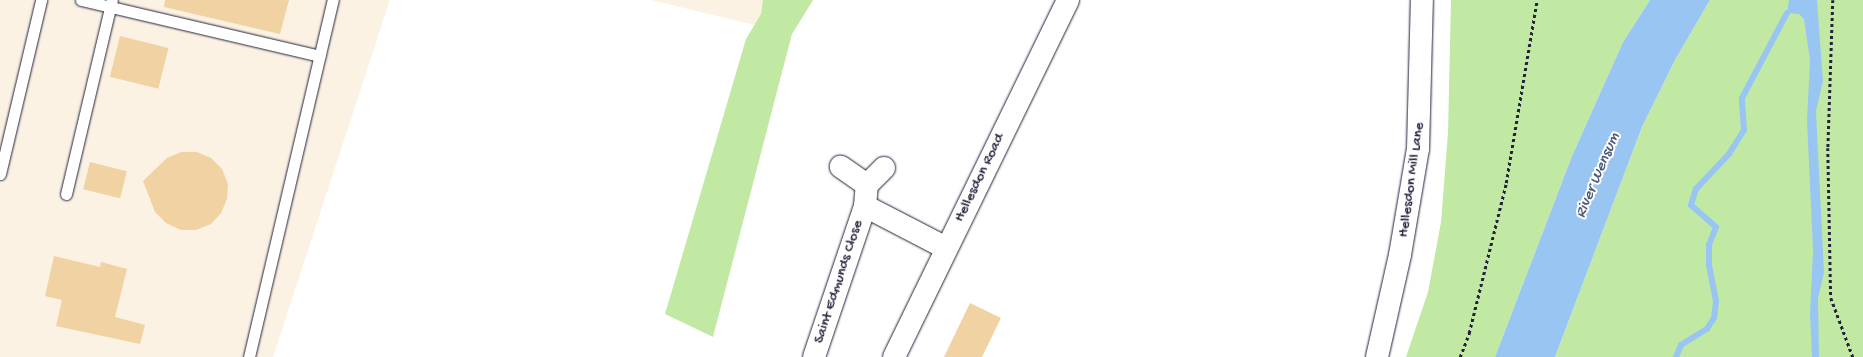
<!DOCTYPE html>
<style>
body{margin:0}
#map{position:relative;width:1863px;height:357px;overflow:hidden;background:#fff;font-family:"Gochi Hand",sans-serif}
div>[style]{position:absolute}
.built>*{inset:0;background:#fbf2e3}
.green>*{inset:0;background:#c2e9a4}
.water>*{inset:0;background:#99c5f3}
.stream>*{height:6px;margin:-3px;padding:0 3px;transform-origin:3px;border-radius:3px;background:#99c5f3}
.building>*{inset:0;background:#f1d2a3;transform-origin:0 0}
.path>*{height:2.5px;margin-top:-1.25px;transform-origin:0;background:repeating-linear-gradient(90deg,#22223b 0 3px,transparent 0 6px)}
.roads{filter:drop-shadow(0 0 1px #22223b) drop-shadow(0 0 1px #22223b)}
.lane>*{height:11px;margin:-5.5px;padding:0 5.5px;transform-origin:5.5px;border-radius:5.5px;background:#fff}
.street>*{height:22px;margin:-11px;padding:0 11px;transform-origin:11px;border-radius:11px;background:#fff}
span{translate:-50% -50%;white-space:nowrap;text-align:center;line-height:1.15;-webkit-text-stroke:4px #fff;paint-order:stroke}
.street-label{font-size:15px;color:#22223b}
.water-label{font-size:16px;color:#4c5b7b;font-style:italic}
</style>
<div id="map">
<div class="built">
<i style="clip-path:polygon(0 0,390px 0,273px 357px,0 357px)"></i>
<i style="clip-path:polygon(651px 0,813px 0,792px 34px)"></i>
</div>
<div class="green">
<i style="clip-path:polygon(763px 0,813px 0,792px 34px,713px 337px,665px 314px,746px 39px,761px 14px)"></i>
<i style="clip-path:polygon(1451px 0,1650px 0,1623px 42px,1572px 156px,1495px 357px,1406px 357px,1428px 292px,1441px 222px,1448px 133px)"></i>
<i style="clip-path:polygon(1710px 0,1863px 0,1863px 357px,1555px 357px,1642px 127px,1675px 60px)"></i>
</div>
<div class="water">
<i style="clip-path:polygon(1650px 0,1710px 0,1675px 60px,1642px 127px,1555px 357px,1495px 357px,1572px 156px,1623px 42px)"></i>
<i style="clip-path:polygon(1789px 0,1817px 0,1823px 81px,1816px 111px,1824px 273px,1818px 298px,1819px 357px,1812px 357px,1810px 314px,1813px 251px,1807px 121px,1810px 60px,1804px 19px,1799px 14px,1787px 13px)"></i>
</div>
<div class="stream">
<i style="left:1676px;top:357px;width:13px;rotate:-67deg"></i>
<i style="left:1681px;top:345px;width:31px;rotate:-32deg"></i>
<i style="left:1707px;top:329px;width:13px;rotate:-58deg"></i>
<i style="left:1714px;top:318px;width:17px;rotate:-83deg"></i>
<i style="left:1716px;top:301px;width:36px;rotate:-101deg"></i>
<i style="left:1709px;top:266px;width:21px;rotate:-90deg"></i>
<i style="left:1709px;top:245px;width:19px;rotate:-69deg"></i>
<i style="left:1716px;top:227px;width:33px;rotate:-139deg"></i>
<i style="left:1691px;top:205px;width:17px;rotate:-73deg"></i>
<i style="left:1696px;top:189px;width:48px;rotate:-46.7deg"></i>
<i style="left:1729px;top:154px;width:28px;rotate:-58deg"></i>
<i style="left:1744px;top:130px;width:32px;rotate:-94deg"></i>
<i style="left:1742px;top:98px;width:96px;rotate:-62.1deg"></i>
</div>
<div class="building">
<i style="clip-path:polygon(165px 0,289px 0,280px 34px,164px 7px)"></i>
<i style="left:120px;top:36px;width:50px;height:42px;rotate:14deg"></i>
<i style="clip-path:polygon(181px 152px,197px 152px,211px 158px,222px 169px,228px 184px,227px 199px,221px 213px,211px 224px,196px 230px,181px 230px,166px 223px,155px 212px,143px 181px,167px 158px)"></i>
<i style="left:90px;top:162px;width:38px;height:28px;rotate:14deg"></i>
<i style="clip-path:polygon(54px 256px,100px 267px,101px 262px,127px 269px,115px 317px,145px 325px,140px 344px,56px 326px,62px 300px,45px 296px)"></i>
<i style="clip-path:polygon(970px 303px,1001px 318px,982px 357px,944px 357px)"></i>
</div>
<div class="path">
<i style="left:1833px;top:0;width:148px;rotate:91.9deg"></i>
<i style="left:1828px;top:148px;width:150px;rotate:88.9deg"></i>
<i style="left:1831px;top:298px;width:63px;rotate:69.6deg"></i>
<i style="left:1460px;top:357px;width:26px;rotate:-69deg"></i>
<i style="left:1469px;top:333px;width:154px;rotate:-76.1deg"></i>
<i style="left:1506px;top:183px;width:186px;rotate:-80.4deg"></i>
</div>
<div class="roads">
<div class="lane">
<i style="left:81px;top:0;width:245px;rotate:13.2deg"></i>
<i style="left:0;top:174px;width:179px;rotate:-76.7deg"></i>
<i style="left:66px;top:194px;width:199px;rotate:-76.7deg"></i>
<i style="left:249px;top:357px;width:367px;rotate:-76.8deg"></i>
</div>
<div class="street">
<i style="left:867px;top:185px;width:24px;rotate:-45deg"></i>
<i style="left:865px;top:206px;width:91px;rotate:27.4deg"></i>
<i style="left:814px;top:357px;width:159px;rotate:-71.3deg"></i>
<i style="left:865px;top:206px;width:21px;rotate:-85deg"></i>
<i style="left:867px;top:185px;width:32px;rotate:-145deg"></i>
<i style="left:894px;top:357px;width:397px;rotate:-64deg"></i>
<i style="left:1377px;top:357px;width:105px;rotate:-77.3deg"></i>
<i style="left:1400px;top:255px;width:108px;rotate:-80.4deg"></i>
<i style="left:1418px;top:149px;width:149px;rotate:-88.5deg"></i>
</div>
</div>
<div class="street-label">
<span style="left:980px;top:178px;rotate:-64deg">Hellesdon Road</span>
<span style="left:1412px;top:180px;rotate:-82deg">Hellesdon Mill Lane</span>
<span style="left:839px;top:282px;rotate:-72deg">Saint Edmunds Close</span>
</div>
<div class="water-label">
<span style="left:1599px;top:176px;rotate:-67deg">River Wensum</span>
</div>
</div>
